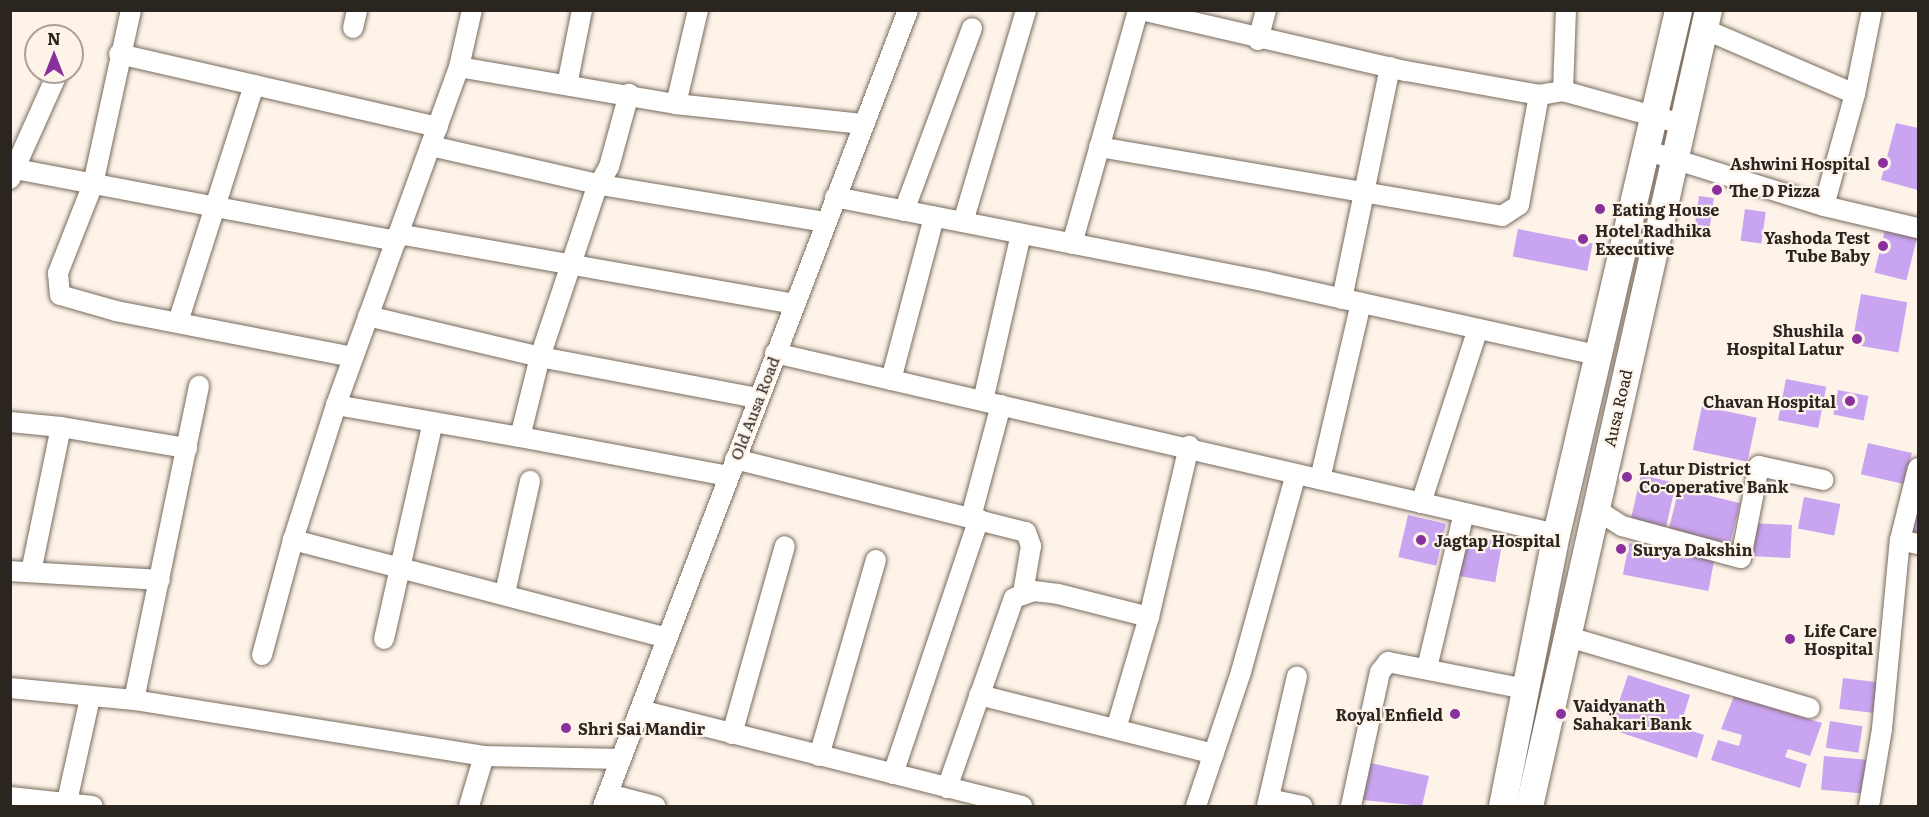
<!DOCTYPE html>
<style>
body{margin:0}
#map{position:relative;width:1929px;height:817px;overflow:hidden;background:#fdf3e9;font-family:Literata,serif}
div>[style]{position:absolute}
.building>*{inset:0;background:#c9a4f1;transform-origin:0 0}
.roads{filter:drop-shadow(0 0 2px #786a5c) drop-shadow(0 0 2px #786a5c)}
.street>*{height:20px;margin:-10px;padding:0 10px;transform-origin:10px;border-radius:10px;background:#fff}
.secondary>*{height:27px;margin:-13.5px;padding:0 13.5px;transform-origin:13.5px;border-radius:13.5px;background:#fff}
.dots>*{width:16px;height:16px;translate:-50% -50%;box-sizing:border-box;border:3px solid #fdf3e9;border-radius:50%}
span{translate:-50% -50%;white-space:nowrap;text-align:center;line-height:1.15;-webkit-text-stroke:4.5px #fdf3e9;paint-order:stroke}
.poi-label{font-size:16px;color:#2b251f;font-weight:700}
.right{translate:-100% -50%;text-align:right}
.left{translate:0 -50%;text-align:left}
.street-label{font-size:16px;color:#2b251f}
.frame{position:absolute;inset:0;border:12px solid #2b251f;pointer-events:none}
.north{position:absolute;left:24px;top:24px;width:60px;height:60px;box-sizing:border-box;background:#fdf3e9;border:2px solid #a9a198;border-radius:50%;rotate:0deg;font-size:16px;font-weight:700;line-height:24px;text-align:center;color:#2b251f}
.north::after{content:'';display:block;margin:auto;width:21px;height:27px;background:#89309d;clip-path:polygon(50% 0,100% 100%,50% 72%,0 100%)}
</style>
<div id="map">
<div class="building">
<i style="clip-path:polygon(1896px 123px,1918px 128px,1918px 190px,1881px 180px)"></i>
<i style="left:1699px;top:196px;width:15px;height:29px;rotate:8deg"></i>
<i style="left:1745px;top:209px;width:21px;height:32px;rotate:8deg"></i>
<i style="left:1886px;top:226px;width:33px;height:48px;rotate:14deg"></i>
<i style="left:1518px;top:229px;width:76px;height:28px;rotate:11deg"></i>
<i style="left:1861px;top:294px;width:47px;height:51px;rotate:10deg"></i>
<i style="left:1786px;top:379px;width:41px;height:42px;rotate:11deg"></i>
<i style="left:1838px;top:390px;width:31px;height:25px;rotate:11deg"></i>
<i style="left:1702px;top:406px;width:56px;height:45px;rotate:12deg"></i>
<i style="left:1868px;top:443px;width:45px;height:32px;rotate:13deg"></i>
<i style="left:1641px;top:475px;width:36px;height:47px;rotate:13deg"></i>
<i style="left:1679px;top:488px;width:63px;height:46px;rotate:14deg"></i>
<i style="left:1804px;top:497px;width:37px;height:32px;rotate:11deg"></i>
<i style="clip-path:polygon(1918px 497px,1918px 535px,1906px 532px)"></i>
<i style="left:1408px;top:515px;width:39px;height:43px;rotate:13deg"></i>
<i style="left:1752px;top:523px;width:40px;height:33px;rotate:3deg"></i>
<i style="left:1463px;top:535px;width:40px;height:41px;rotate:10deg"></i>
<i style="left:1629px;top:543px;width:87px;height:32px;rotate:11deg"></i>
<i style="clip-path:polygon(1628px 675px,1690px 695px,1680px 727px,1704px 735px,1697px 758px,1610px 729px)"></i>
<i style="left:1843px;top:678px;width:41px;height:31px;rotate:7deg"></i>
<i style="clip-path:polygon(1734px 696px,1822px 723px,1810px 756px,1788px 749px,1785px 757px,1807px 764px,1800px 788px,1711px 760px,1718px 740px,1739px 746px,1742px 735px,1721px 729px)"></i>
<i style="left:1830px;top:721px;width:33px;height:27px;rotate:9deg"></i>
<i style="left:1824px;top:756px;width:45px;height:34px;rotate:5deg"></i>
<i style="clip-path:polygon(1371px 763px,1429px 776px,1422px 806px,1363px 800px)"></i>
</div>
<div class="roads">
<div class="street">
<i style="left:131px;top:10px;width:178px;rotate:102.3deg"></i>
<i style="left:93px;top:184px;width:96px;rotate:111.5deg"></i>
<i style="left:58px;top:273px;width:22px;rotate:85deg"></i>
<i style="left:60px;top:295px;width:58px;rotate:15.9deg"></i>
<i style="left:116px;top:311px;width:241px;rotate:11deg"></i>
<i style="left:1141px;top:10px;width:272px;rotate:13deg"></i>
<i style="left:1406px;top:71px;width:135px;rotate:10.2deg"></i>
<i style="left:1539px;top:95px;width:24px;rotate:-9deg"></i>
<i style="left:1563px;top:91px;width:123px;rotate:15.5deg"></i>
<i style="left:353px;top:28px;width:18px;rotate:-77deg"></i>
<i style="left:1704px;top:29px;width:164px;rotate:23.3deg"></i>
<i style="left:1855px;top:94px;width:116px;rotate:105.5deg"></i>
<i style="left:1258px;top:40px;width:31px;rotate:-75deg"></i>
<i style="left:119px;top:54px;width:327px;rotate:12.9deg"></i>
<i style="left:459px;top:67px;width:58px;rotate:-77.2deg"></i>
<i style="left:567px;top:85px;width:76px;rotate:-78.7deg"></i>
<i style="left:1563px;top:91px;width:81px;rotate:-87.9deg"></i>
<i style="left:1855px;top:94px;width:86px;rotate:-78.6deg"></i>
<i style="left:676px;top:104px;width:97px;rotate:-76.8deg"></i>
<i style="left:431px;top:146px;width:174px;rotate:12.9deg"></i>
<i style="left:601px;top:185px;width:227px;rotate:9.4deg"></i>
<i style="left:1099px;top:147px;width:409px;rotate:9.7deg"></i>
<i style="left:1502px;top:216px;width:20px;rotate:-33deg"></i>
<i style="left:1519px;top:205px;width:112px;rotate:-79.7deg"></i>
<i style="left:1645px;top:150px;width:188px;rotate:17.4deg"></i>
<i style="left:1824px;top:206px;width:97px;rotate:13.2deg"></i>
<i style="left:10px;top:168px;width:393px;rotate:10.7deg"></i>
<i style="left:10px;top:179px;width:117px;rotate:-65.8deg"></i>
<i style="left:835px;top:197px;width:440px;rotate:11.1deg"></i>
<i style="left:1267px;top:282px;width:338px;rotate:12.5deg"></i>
<i style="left:904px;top:211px;width:195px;rotate:-69.6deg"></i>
<i style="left:963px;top:222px;width:221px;rotate:-73.4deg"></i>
<i style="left:398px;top:234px;width:402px;rotate:10deg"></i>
<i style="left:1072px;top:244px;width:243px;rotate:-74.2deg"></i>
<i style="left:1342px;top:299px;width:237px;rotate:-78.3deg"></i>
<i style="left:368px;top:316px;width:177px;rotate:13.4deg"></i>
<i style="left:540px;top:357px;width:221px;rotate:10.7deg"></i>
<i style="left:178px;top:322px;width:249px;rotate:-72.2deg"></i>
<i style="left:775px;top:353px;width:802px;rotate:13.05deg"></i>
<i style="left:891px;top:380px;width:169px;rotate:-75.2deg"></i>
<i style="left:983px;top:401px;width:171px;rotate:-77.2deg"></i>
<i style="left:336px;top:405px;width:187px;rotate:9.9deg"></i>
<i style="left:520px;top:437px;width:82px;rotate:-76deg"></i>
<i style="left:540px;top:357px;width:176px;rotate:-71.5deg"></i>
<i style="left:596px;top:190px;width:26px;rotate:-61deg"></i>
<i style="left:609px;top:167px;width:76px;rotate:-74.7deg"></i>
<i style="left:10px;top:422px;width:51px;rotate:5.6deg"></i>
<i style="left:61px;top:427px;width:148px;rotate:101.7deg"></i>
<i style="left:61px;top:427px;width:128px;rotate:9.5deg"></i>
<i style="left:520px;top:437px;width:212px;rotate:10.6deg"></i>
<i style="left:735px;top:459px;width:300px;rotate:14.1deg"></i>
<i style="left:1026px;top:532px;width:15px;rotate:70deg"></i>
<i style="left:1031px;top:546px;width:48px;rotate:99.7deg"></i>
<i style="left:1320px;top:479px;width:181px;rotate:-76.9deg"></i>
<i style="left:1421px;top:503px;width:183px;rotate:-71.9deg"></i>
<i style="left:1594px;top:508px;width:33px;rotate:33deg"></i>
<i style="left:1622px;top:526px;width:123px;rotate:15.1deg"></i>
<i style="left:1741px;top:558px;width:94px;rotate:-78.9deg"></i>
<i style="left:1759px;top:466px;width:66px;rotate:12.2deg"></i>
<i style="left:971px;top:517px;width:116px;rotate:-75deg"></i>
<i style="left:1900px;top:540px;width:18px;rotate:13deg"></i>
<i style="left:10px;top:571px;width:150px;rotate:3.4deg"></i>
<i style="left:505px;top:593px;width:115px;rotate:-77.4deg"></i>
<i style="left:1565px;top:636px;width:255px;rotate:16.4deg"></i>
<i style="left:667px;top:638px;width:387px;rotate:-165.3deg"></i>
<i style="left:293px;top:540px;width:142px;rotate:-72.3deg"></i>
<i style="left:336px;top:405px;width:360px;rotate:-70deg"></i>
<i style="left:459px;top:67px;width:220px;rotate:9.7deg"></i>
<i style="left:676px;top:104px;width:187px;rotate:6.1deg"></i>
<i style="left:384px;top:639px;width:222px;rotate:-77.3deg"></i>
<i style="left:262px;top:655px;width:119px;rotate:-74.9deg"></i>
<i style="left:1427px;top:668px;width:159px;rotate:-76.6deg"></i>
<i style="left:10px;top:688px;width:125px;rotate:5.5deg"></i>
<i style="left:134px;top:700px;width:354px;rotate:9.1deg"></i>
<i style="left:484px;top:756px;width:137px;rotate:1.3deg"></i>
<i style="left:979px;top:695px;width:242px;rotate:14.1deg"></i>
<i style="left:134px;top:700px;width:321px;rotate:-78.3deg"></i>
<i style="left:640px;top:710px;width:394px;rotate:14.1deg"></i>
<i style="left:1116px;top:729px;width:117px;rotate:-73.6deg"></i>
<i style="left:1149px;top:617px;width:176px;rotate:-76.8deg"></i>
<i style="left:732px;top:734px;width:195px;rotate:-74.3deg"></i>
<i style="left:819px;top:756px;width:204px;rotate:-73.8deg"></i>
<i style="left:893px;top:774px;width:269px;rotate:-71.4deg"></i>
<i style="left:947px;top:788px;width:201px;rotate:-70.6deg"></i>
<i style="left:1014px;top:598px;width:21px;rotate:-19deg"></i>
<i style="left:1034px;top:591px;width:24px;rotate:7deg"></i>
<i style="left:1058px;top:594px;width:94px;rotate:14.2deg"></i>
<i style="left:608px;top:794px;width:49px;rotate:14.3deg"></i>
<i style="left:10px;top:797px;width:83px;rotate:6.2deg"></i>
<i style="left:1269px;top:799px;width:34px;rotate:12deg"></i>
<i style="left:66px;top:806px;width:111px;rotate:-77.5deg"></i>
<i style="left:469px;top:806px;width:52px;rotate:-73.3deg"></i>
<i style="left:603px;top:806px;width:852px;rotate:-69.03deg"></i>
<i style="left:1196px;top:806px;width:141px;rotate:-71.4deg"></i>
<i style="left:1241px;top:672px;width:205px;rotate:-74.5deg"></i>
<i style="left:1267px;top:806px;width:133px;rotate:-77deg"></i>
<i style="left:1351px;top:806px;width:137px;rotate:-77.8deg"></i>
<i style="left:1380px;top:672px;width:13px;rotate:-51deg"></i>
<i style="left:1388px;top:662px;width:140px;rotate:11.1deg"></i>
<i style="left:1869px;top:806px;width:78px;rotate:-80.4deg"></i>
<i style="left:1882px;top:729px;width:190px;rotate:-84.6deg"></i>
<i style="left:1900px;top:540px;width:74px;rotate:-76deg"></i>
</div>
<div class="secondary">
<i style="left:1502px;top:806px;width:277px;rotate:-78.8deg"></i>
<i style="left:1556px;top:534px;width:538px;rotate:-76.89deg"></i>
<i style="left:1529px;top:806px;width:816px;rotate:-77.33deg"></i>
</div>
</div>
<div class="dots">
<i style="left:1883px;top:163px;background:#89309d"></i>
<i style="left:1717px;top:190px;background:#89309d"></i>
<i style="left:1600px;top:209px;background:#89309d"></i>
<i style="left:1583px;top:239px;background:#89309d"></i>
<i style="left:1883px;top:246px;background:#89309d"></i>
<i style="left:1857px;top:339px;background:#89309d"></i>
<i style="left:1850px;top:401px;background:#89309d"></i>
<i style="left:1627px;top:477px;background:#89309d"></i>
<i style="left:1421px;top:540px;background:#89309d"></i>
<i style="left:1621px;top:549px;background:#89309d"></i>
<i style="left:1790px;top:639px;background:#89309d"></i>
<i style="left:1455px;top:714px;background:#89309d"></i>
<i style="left:1561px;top:714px;background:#89309d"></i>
<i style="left:566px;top:728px;background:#89309d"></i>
</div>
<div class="poi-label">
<span class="right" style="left:1870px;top:163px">Ashwini Hospital</span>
<span class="left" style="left:1729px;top:190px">The D Pizza</span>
<span class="left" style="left:1612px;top:209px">Eating House</span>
<span class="left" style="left:1595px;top:239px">Hotel Radhika<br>Executive</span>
<span class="right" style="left:1870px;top:246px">Yashoda Test<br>Tube Baby</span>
<span class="right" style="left:1844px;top:339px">Shushila<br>Hospital Latur</span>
<span class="right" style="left:1836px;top:401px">Chavan Hospital</span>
<span class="left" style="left:1639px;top:477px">Latur District<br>Co-operative Bank</span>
<span class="left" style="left:1434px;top:540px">Jagtap Hospital</span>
<span class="left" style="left:1633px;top:549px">Surya Dakshin</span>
<span class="left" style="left:1804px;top:639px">Life Care<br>Hospital</span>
<span class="left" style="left:1573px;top:714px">Vaidyanath<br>Sahakari Bank</span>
<span class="right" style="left:1443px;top:714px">Royal Enfield</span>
<span class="left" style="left:578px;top:728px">Shri Sai Mandir</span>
</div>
<div class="street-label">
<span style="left:754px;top:408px;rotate:-69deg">Old Ausa Road</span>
<span style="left:1617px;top:408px;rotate:-77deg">Ausa Road</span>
</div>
<div class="frame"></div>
<div class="north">N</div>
</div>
